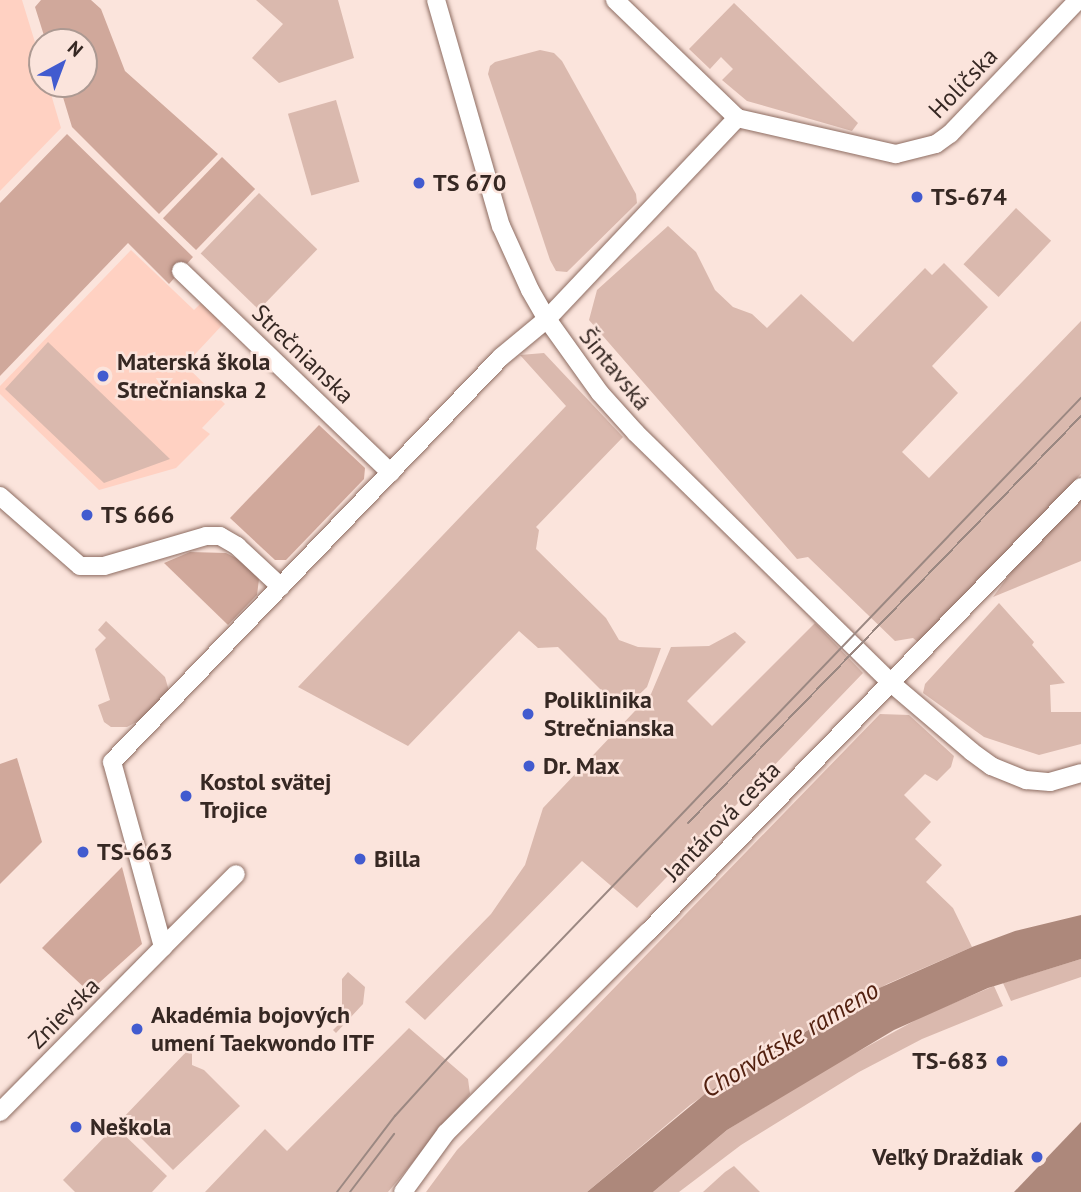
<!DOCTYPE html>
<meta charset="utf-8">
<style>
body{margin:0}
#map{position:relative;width:1081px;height:1192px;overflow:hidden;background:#fbe4dc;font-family:"PT Sans",sans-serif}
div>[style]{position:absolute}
.built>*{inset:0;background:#ffd1c2}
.green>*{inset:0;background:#dab9ae;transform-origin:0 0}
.forest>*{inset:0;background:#d0a89b;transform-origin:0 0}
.water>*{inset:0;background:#ad887b}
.roads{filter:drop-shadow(0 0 2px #8d6c61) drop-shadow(0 0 2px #8d6c61)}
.minor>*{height:18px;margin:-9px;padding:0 9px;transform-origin:9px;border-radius:9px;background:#fff}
.tram>*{height:2px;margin:-1px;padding:0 1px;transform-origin:1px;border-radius:1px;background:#9b8882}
.dots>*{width:19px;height:19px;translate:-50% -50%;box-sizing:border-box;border:4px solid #fbe4dc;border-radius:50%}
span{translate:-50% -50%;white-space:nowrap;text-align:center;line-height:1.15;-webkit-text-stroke:5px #fbe4dc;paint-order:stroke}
.street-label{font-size:24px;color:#362823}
.poi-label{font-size:24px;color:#362823;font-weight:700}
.left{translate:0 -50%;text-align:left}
.right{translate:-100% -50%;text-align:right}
.water-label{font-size:26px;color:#52200f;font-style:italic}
.north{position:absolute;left:28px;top:28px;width:70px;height:70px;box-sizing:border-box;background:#fbe4dc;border:2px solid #ac9992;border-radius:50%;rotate:41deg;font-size:19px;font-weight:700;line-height:28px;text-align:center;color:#362823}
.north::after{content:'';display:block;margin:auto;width:24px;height:32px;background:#425bcf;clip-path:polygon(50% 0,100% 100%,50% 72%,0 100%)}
</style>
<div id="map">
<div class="built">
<i style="clip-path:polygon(0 0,22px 0,42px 65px,42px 84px,48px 84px,61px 128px,0 191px)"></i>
<i style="clip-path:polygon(131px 250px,194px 310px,204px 300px,226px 321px,185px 365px,225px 404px,202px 428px,210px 434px,176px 468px,99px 490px,0 394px,0 386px)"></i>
</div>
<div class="green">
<i style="clip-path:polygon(256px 0,338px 0,354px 58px,279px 83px,252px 58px,283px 24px)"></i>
<i style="clip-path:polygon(734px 3px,858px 123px,852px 131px,747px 101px,722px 80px,733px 69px,721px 57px,710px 69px,689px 49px)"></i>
<i style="clip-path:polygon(540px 50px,554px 53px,562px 61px,636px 194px,637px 203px,567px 272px,556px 271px,550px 260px,488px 74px,490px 66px,495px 62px)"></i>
<i style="left:336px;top:100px;width:85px;height:50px;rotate:74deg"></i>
<i style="left:259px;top:193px;width:81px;height:84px;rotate:44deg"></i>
<i style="left:1016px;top:208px;width:48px;height:77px;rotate:43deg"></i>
<i style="clip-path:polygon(668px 226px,696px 252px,715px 290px,733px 307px,752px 314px,767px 328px,801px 294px,853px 342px,925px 268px,932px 275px,944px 263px,988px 307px,932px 366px,958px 393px,902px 452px,929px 478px,1081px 321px,1081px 474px,919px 643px,913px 638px,895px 641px,808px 557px,797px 559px,589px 320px,597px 290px)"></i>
<i style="clip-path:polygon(48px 342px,170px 459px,104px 483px,5px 389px)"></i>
<i style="clip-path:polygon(544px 353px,623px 437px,536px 527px,539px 530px,536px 549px,606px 618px,619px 640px,638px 647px,661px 648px,647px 687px,622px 711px,558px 647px,538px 648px,519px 631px,408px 746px,298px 687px,566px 406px,520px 355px)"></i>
<i style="clip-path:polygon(1081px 496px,1081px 561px,993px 597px,1021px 559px)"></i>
<i style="clip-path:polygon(999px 603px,1034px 642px,1032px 645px,1065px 683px,1050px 685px,1051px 712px,1081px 712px,1081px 744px,1039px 755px,984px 737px,923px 693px,925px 684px)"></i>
<i style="clip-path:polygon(106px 621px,165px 677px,169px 691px,140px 720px,127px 727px,111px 727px,104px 722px,98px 705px,110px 700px,95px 649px,106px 638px,98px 630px)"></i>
<i style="clip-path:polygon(815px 623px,863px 673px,637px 908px,582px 861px,425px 1020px,405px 1002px,491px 914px,525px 865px,543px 808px,651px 694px,671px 647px,709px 646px,735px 632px,746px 642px,687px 701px,712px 726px)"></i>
<i style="clip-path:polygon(880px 714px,909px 715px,954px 756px,951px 767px,937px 781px,925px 774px,904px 795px,931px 822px,915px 839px,942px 865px,926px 882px,953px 908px,972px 947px,887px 984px,745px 1067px,690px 1105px,587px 1192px,426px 1192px,457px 1150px)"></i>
<i style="clip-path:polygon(1081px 959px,1081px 977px,1011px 1001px,1003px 983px)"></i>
<i style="clip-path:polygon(348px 972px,365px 987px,363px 1004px,336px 1033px,333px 1030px,342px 1021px,342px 979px)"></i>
<i style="clip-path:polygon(994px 986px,1003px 1006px,922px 1039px,859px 1072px,741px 1145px,679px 1192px,653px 1192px,727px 1130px,826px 1069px,925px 1015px)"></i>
<i style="clip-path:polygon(409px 1028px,468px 1079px,470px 1094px,388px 1192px,205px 1192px,265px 1129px,287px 1151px)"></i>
<i style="clip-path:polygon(188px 1050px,192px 1054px,192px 1065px,204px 1070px,240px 1106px,173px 1170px,122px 1119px)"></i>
<i style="clip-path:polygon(115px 1126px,167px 1176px,152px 1192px,75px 1192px,63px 1180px)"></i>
<i style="clip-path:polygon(734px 1166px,760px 1192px,703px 1192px,725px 1172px)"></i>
</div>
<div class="forest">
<i style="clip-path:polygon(41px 0,91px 0,101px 9px,125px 71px,218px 154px,159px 214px,72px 127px,59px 84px,84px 84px,84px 42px,46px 42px,35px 7px)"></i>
<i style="clip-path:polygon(67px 134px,193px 257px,169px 284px,128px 243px,0 376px,0 203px)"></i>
<i style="left:222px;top:157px;width:46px;height:85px;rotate:44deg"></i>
<i style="clip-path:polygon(319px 425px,365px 468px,364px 479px,286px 560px,275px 560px,230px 518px)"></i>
<i style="clip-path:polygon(190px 552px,226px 553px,244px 562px,259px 579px,257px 595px,228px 625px,164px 563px)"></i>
<i style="clip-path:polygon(17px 758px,42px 842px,0 884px,0 764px)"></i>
<i style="clip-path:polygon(122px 867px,142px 944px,89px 992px,42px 948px)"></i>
</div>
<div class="water">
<i style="clip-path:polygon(1081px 915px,1081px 959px,988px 988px,894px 1030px,727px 1130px,653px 1192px,587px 1192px,705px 1094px,868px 993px,972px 947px,1015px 931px)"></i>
<i style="clip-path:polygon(1081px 1122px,1081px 1192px,1014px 1192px)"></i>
</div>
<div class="roads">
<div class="minor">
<i style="left:436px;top:0;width:235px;rotate:74deg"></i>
<i style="left:501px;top:226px;width:70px;rotate:65.6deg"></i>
<i style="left:530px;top:290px;width:34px;rotate:60deg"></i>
<i style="left:547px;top:319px;width:91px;rotate:54.4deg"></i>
<i style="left:600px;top:393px;width:54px;rotate:48deg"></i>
<i style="left:636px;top:433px;width:357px;rotate:44.4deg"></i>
<i style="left:891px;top:683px;width:106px;rotate:40.4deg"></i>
<i style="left:972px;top:752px;width:24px;rotate:36deg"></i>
<i style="left:991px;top:766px;width:38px;rotate:22deg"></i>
<i style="left:1026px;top:780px;width:24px;rotate:5deg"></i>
<i style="left:1050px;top:782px;width:32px;rotate:-16deg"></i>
<i style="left:615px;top:0;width:170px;rotate:44deg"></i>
<i style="left:737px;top:118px;width:163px;rotate:12.8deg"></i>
<i style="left:896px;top:154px;width:41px;rotate:-14deg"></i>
<i style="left:936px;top:144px;width:17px;rotate:-36deg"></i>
<i style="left:950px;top:134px;width:185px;rotate:-46.3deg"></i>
<i style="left:181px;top:271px;width:291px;rotate:43.9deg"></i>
<i style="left:0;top:496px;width:106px;rotate:41.2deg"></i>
<i style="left:80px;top:566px;width:24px"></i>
<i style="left:104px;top:566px;width:106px;rotate:-16.4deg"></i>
<i style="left:206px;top:536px;width:14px"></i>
<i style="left:220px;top:536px;width:20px;rotate:30deg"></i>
<i style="left:237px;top:546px;width:60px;rotate:43deg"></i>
<i style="left:163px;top:947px;width:103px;rotate:-45deg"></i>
<i style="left:0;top:1112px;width:232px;rotate:-45.3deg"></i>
<i style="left:163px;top:947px;width:192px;rotate:-105.4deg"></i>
<i style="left:112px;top:762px;width:562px;rotate:-46.15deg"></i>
<i style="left:501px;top:357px;width:60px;rotate:-39.6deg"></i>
<i style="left:547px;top:319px;width:277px;rotate:-46.6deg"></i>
<i style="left:403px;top:1192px;width:73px;rotate:-53.9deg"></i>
<i style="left:446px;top:1133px;width:285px;rotate:-44.9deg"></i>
<i style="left:648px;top:932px;width:621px;rotate:-45.78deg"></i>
</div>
</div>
<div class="tram">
<i style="left:688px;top:823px;width:566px;rotate:-46deg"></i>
<i style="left:337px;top:1192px;width:96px;rotate:-52.7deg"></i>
<i style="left:395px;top:1116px;width:70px;rotate:-47.9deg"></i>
<i style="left:442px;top:1064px;width:923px;rotate:-46.19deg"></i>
<i style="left:350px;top:1192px;width:73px;rotate:-52.8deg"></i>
</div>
<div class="dots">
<i style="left:419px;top:183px;background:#425bcf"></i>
<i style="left:917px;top:197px;background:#425bcf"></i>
<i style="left:103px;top:376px;background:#425bcf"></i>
<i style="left:87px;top:515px;background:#425bcf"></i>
<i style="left:528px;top:714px;background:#425bcf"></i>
<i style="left:529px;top:766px;background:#425bcf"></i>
<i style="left:186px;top:796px;background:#425bcf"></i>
<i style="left:83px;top:852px;background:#425bcf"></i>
<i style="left:360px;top:859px;background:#425bcf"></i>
<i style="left:137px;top:1029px;background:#425bcf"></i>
<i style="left:1002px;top:1061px;background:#425bcf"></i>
<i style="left:76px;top:1127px;background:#425bcf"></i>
<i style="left:1037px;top:1157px;background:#425bcf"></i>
</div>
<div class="street-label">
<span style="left:963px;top:83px;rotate:-46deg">Holíčska</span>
<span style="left:303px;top:354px;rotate:44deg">Strečnianska</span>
<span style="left:615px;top:369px;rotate:51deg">Šintavská</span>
<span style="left:722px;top:821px;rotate:-46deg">Jantárová cesta</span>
<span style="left:64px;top:1013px;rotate:-45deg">Znievska</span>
</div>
<div class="poi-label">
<span class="left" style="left:433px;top:183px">TS 670</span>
<span class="left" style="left:931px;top:197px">TS-674</span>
<span class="left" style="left:117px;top:376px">Materská škola<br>Strečnianska 2</span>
<span class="left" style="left:101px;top:515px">TS 666</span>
<span class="left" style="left:544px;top:714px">Poliklinika<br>Strečnianska</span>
<span class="left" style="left:543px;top:766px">Dr. Max</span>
<span class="left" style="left:200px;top:796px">Kostol svätej<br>Trojice</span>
<span class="left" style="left:97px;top:852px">TS-663</span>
<span class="left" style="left:374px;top:859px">Billa</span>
<span class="left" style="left:151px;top:1029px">Akadémia bojových<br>umení Taekwondo ITF</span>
<span class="right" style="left:988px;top:1061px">TS-683</span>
<span class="left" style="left:90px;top:1127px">Neškola</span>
<span class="right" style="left:1023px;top:1157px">Veľký Draždiak</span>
</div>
<div class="water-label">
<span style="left:790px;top:1039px;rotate:-31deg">Chorvátske rameno</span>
</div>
<div class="north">N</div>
</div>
